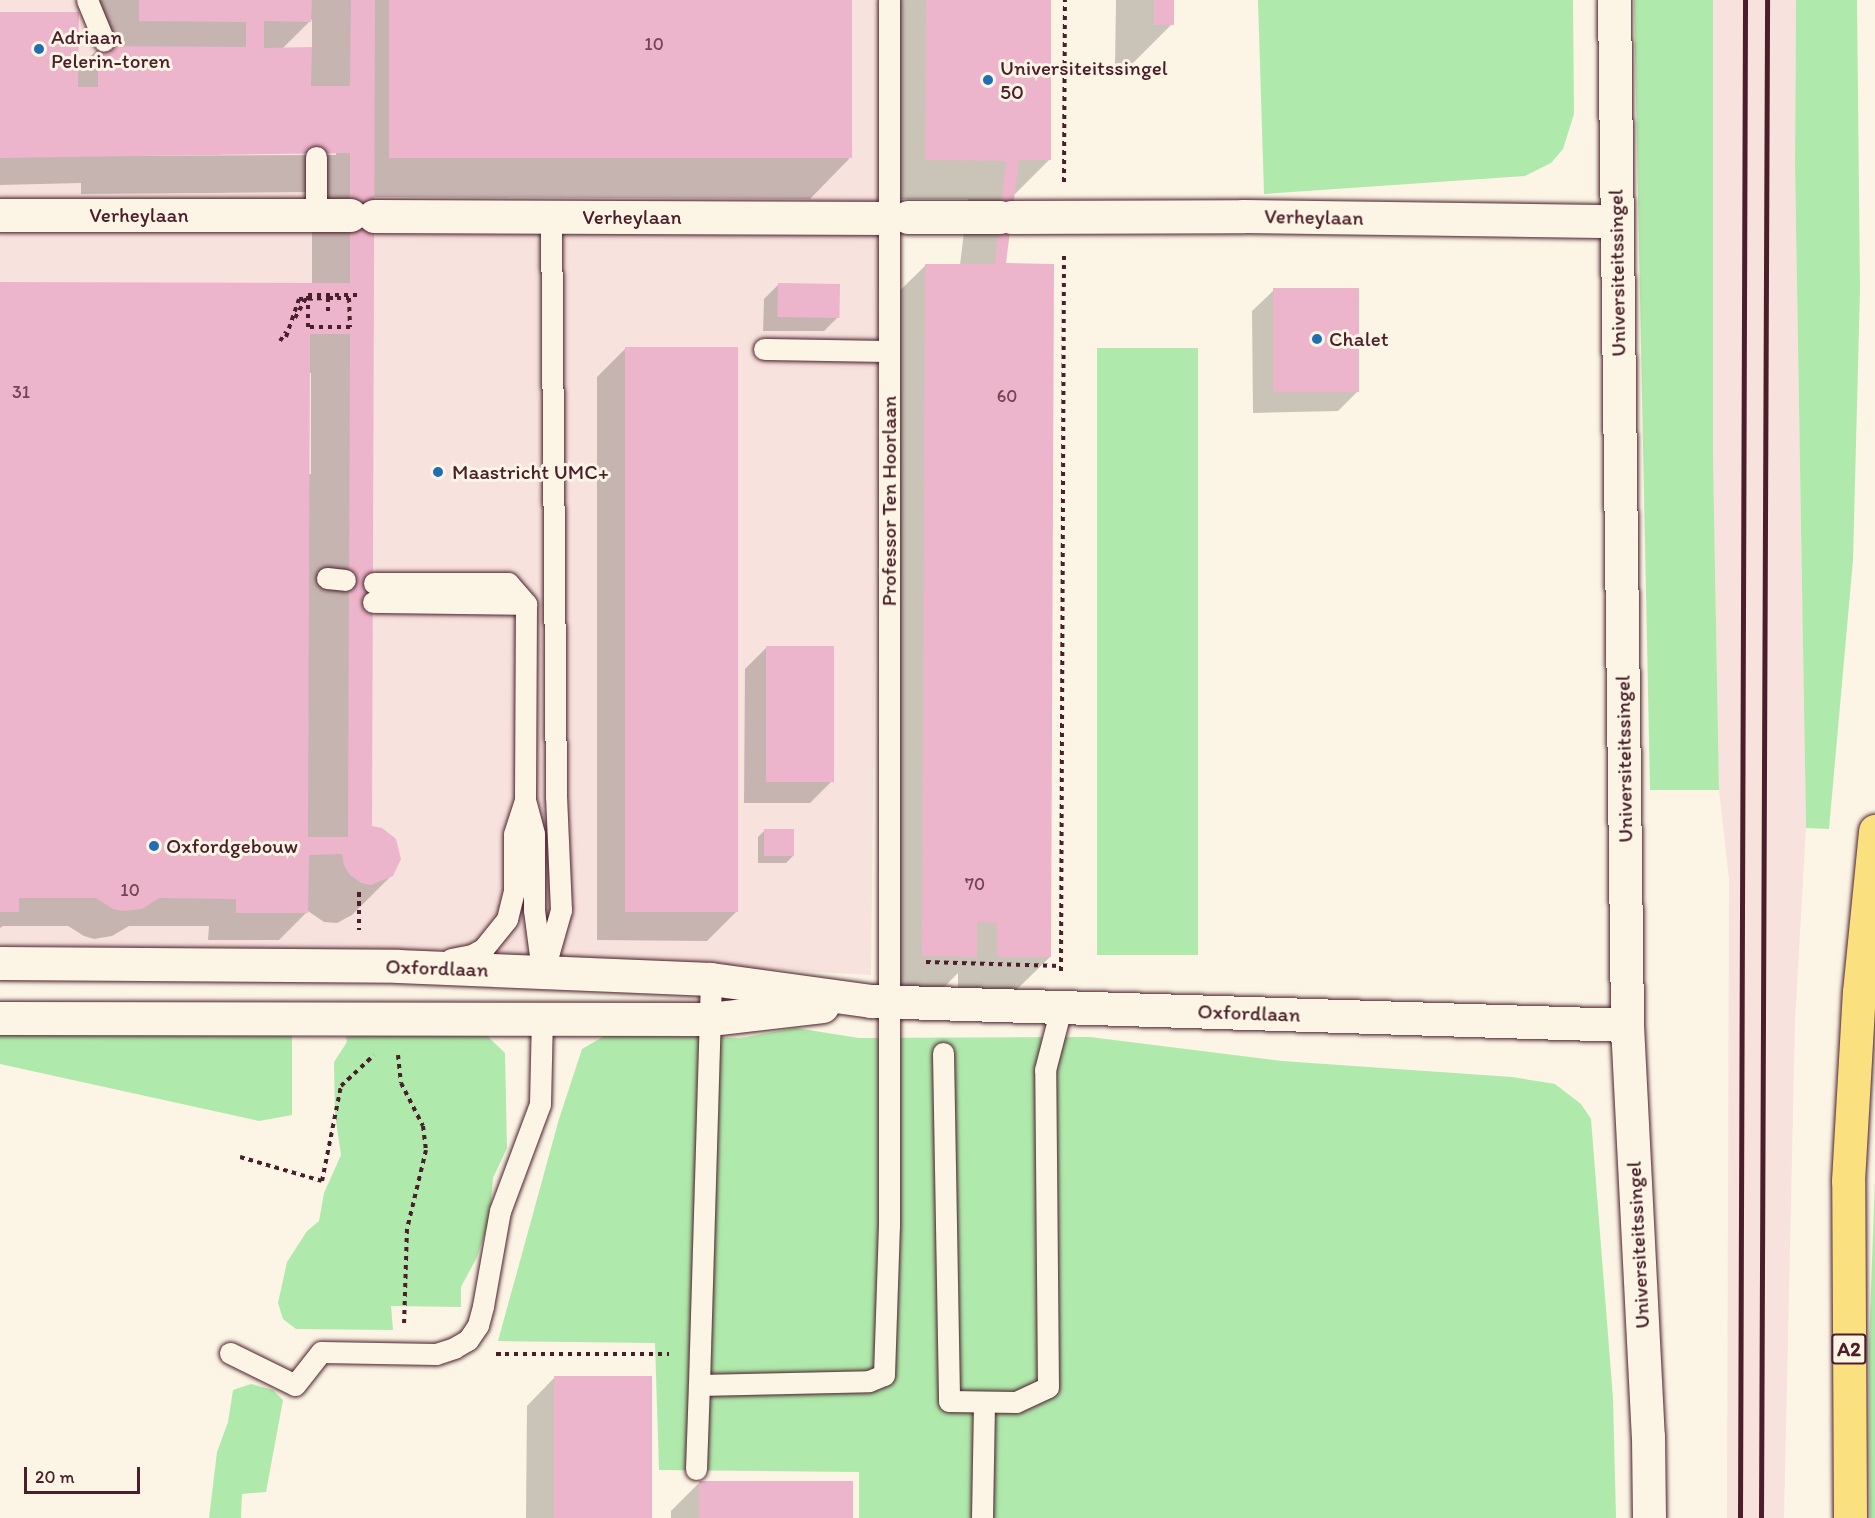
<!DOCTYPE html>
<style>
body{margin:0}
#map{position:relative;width:1875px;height:1518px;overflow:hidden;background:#fcf5e5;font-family:Itim,sans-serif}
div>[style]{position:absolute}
.built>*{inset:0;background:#f8e2dd}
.green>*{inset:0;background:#b0e9ac;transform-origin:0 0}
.shadow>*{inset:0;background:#0003}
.building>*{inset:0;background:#edb5cb;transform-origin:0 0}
.path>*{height:4px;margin-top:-2px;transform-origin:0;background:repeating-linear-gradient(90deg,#4a1f2b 0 4.5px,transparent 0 9px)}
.roads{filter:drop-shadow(0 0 2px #4a1f2b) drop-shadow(0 0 2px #4a1f2b)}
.service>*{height:21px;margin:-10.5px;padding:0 10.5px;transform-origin:10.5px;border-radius:10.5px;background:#fcf5e5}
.minor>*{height:33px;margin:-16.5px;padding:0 16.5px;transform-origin:16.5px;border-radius:16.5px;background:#fcf5e5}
.tertiary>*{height:33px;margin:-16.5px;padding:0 16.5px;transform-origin:16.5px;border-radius:16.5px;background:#fcf5e5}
.motorway>*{height:33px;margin:-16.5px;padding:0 16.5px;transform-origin:16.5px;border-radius:16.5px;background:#fbe080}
.rail>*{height:4.5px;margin:-2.25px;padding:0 2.25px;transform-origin:2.25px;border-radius:2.25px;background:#4a1f2b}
.dots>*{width:16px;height:16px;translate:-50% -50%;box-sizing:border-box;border:3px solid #fcf5e5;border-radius:50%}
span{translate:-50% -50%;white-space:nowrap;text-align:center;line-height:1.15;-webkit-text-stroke:6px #fcf5e5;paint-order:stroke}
.number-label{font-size:18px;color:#734453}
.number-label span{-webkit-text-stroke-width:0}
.shield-label span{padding:2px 4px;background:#fcf5e5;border:2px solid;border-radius:4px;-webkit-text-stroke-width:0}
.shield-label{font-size:20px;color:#4a1f2b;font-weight:700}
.poi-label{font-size:21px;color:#4a1f2b}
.left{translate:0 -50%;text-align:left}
.street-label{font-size:21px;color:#4a1f2b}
.scale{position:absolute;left:24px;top:1467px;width:116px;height:27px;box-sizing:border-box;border:3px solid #4a1f2b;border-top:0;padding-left:8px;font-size:18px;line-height:21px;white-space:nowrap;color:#4a1f2b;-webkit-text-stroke:4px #fcf5e5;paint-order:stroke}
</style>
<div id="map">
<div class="built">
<i style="clip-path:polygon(0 0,882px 0,871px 975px,485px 954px,0 945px)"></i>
<i style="clip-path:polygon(1713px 0,1796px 0,1795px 166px,1806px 828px,1795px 1022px,1784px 1518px,1727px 1518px,1729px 879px,1719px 790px,1713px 454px)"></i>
</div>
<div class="green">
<i style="clip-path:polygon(1258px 0,1573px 0,1574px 114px,1563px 149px,1551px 163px,1525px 176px,1264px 194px)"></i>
<i style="clip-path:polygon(1634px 0,1713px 0,1713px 454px,1719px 790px,1650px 790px)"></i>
<i style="clip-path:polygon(1796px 0,1857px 0,1860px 289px,1853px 560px,1829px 829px,1806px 828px,1795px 166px)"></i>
<i style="left:1097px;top:348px;width:101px;height:607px"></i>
<i style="clip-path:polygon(796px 1028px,859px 1038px,1090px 1037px,1282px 1061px,1512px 1077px,1555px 1084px,1581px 1104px,1591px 1119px,1613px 1398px,1616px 1518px,859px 1518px,859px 1472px,659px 1470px,655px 1343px,498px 1341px,559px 1119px,582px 1049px,606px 1035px,740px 1038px)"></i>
<i style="clip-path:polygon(292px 1029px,292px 1115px,259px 1121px,0 1064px,0 1031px)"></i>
<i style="clip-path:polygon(383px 1032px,483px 1032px,505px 1053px,507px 1148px,493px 1178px,490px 1217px,477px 1257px,461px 1287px,461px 1307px,391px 1306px,393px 1330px,296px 1329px,283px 1319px,278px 1303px,287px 1262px,307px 1231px,319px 1221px,324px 1193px,341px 1155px,335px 1114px,334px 1062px,347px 1042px,346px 1037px)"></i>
<i style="clip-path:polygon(1875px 1178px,1875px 1518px,1870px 1518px,1869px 1346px)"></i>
<i style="clip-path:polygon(251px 1384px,273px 1390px,283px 1400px,266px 1492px,242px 1494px,241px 1518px,209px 1518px,217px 1452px,228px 1422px,233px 1390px)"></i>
</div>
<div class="shadow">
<i style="clip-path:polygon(evenodd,100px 0,850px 0,849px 159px,810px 199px,372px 197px,370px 827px,392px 875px,352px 915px,337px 923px,324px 922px,308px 911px,279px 940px,208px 940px,209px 926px,129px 926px,112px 936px,94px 939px,84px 936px,68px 926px,3px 926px,0 928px,0 283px,312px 285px,312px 192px,81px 194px,81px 183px,0 185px,0 14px,77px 69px,100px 47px,100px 0,312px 19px,312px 48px,282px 49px,312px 19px,100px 0,336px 152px,336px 155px,112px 156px,112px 153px,336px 152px,100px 0,308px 373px,311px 373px,311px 474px,308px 474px,308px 373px)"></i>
<i style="clip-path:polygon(887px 0,1049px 0,1049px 160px,1013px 196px,1005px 265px,1050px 957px,1010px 996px,958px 996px,958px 973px,936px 995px,884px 995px,886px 304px,926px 265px,960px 265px,968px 199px,886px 199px)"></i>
<i style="clip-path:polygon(1116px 0,1172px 0,1172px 24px,1133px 63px,1115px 64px)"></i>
<i style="clip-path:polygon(778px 285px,838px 317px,824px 331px,763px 331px,764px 299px)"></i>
<i style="clip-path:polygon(1274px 290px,1359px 390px,1338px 411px,1253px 413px,1252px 311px)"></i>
<i style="clip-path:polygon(625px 349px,736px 912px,707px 941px,597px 940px,597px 377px)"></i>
<i style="clip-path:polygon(766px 648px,832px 781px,810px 803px,744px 803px,745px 669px)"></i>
<i style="clip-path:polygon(765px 830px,793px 856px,786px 863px,758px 863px,758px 837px)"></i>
<i style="clip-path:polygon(555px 1377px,650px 1518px,526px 1518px,527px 1406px)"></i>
<i style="clip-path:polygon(699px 1483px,851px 1518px,671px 1518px,671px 1511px)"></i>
</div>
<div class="building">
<i style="clip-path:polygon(evenodd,139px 0,312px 0,311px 22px,264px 21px,264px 48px,312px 47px,311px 86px,350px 86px,351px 0,375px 0,372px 826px,382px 828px,396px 839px,401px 859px,393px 876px,371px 885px,361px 883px,349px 874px,344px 865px,342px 854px,309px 855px,308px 913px,236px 913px,236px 899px,159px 898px,142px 909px,123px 911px,113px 909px,96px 898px,19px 898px,19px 912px,0 912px,0 282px,350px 283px,350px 153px,0 158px,0 12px,79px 12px,78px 87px,98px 87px,98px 46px,246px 47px,246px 22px,139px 21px,139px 0,310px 334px,350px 334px,348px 837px,308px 837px,310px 334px)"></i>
<i style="left:389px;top:0;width:463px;height:158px"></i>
<i style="clip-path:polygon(926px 0,1051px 0,1051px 160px,1019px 160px,1006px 263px,1054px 264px,1051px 957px,997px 957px,997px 923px,977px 922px,977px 957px,922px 956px,925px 264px,995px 264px,1006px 161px,925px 160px)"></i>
<i style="left:1154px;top:0;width:20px;height:25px"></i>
<i style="left:778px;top:283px;width:62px;height:34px;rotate:1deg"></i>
<i style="left:1273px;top:288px;width:86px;height:104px"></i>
<i style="left:625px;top:347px;width:113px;height:565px"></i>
<i style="left:766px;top:646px;width:68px;height:136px"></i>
<i style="left:764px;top:829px;width:30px;height:27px"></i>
<i style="left:554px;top:1376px;width:98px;height:142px"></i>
<i style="left:699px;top:1481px;width:154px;height:37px"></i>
</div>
<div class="path">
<i style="left:1064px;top:182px;width:182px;rotate:-89.7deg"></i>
<i style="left:328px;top:298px;width:14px;rotate:90deg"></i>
<i style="left:295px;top:318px;width:26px;rotate:-61deg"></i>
<i style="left:308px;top:295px;width:53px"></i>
<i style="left:286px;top:337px;width:40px;rotate:-71.1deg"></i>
<i style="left:299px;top:299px;width:29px;rotate:-2deg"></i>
<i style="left:328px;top:298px;width:21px"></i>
<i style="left:349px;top:298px;width:29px;rotate:88deg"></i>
<i style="left:350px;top:327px;width:42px;rotate:180deg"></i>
<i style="left:308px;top:327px;width:32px;rotate:-90deg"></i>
<i style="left:280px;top:341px;width:11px;rotate:-56deg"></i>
<i style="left:359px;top:892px;width:38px;rotate:90deg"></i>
<i style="left:926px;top:962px;width:135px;rotate:1.7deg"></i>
<i style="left:1061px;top:971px;width:718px;rotate:-89.76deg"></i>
<i style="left:398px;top:1055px;width:28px;rotate:84deg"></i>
<i style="left:401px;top:1083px;width:48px;rotate:62.9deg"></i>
<i style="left:423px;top:1126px;width:24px;rotate:83deg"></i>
<i style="left:426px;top:1150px;width:81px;rotate:103.5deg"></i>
<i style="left:407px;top:1229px;width:95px;rotate:91.8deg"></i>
<i style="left:240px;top:1157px;width:85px;rotate:16.3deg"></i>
<i style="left:322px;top:1181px;width:97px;rotate:-78.7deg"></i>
<i style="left:341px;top:1086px;width:45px;rotate:-43.2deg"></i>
<i style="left:496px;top:1354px;width:173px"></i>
</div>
<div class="roads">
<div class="service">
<i style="left:87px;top:0;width:44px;rotate:67.5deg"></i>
<i style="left:316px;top:215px;width:58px;rotate:-90deg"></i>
<i style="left:764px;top:349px;width:125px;rotate:0.9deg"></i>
<i style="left:327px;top:578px;width:18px;rotate:6deg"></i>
<i style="left:374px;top:583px;width:134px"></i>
<i style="left:508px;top:583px;width:28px;rotate:49deg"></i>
<i style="left:526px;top:604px;width:196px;rotate:90.3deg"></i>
<i style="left:525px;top:800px;width:35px;rotate:75deg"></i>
<i style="left:534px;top:834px;width:76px;rotate:90deg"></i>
<i style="left:534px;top:910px;width:53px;rotate:82.5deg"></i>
<i style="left:373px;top:602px;width:153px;rotate:0.7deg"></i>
<i style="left:451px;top:959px;width:21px;rotate:-11deg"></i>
<i style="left:472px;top:955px;width:13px;rotate:-29deg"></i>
<i style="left:483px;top:949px;width:38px;rotate:-51deg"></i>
<i style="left:507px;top:919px;width:30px;rotate:-76deg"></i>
<i style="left:514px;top:890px;width:56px;rotate:-90deg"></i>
<i style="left:514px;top:834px;width:36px;rotate:-72deg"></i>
<i style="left:543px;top:973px;width:66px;rotate:-74.1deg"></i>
<i style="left:561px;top:910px;width:113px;rotate:-92.5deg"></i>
<i style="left:556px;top:797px;width:581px;rotate:-90.49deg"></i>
<i style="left:711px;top:979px;width:406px;rotate:91.7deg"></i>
<i style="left:699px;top:1385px;width:170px;rotate:-1.3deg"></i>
<i style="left:869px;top:1381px;width:16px;rotate:-22deg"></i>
<i style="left:884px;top:1375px;width:149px;rotate:-88.1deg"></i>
<i style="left:889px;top:1226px;width:1226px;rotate:-90deg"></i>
<i style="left:943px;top:1053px;width:348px;rotate:89deg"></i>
<i style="left:949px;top:1401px;width:67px;rotate:0.9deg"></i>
<i style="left:1016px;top:1402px;width:35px;rotate:-25deg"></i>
<i style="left:1048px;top:1387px;width:317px;rotate:-90.5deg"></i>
<i style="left:1045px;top:1070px;width:64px;rotate:-75.5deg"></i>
<i style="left:230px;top:1353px;width:72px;rotate:26.2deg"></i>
<i style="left:295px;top:1385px;width:42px;rotate:-51.8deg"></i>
<i style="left:321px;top:1352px;width:115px;rotate:1deg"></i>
<i style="left:436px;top:1354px;width:19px;rotate:-18deg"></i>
<i style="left:454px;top:1348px;width:16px;rotate:-30deg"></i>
<i style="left:468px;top:1340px;width:18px;rotate:-56deg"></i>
<i style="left:478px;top:1325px;width:20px;rotate:-75deg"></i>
<i style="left:483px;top:1306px;width:97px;rotate:-79.9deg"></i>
<i style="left:500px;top:1211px;width:114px;rotate:-69.5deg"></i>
<i style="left:540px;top:1104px;width:85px;rotate:-88.7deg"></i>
<i style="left:696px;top:1469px;width:84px;rotate:-88deg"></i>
<i style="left:982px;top:1518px;width:116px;rotate:-89deg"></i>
</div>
<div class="minor">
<i style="left:0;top:215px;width:350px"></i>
<i style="left:374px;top:216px;width:516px;rotate:0.22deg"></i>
<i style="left:908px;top:217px;width:92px"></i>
<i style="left:1011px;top:217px;width:232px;rotate:-0.2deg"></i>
<i style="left:1243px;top:216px;width:374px;rotate:0.8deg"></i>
</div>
<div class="tertiary">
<i style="left:1614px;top:0;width:1025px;rotate:89.27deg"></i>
<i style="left:1627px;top:1025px;width:412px;rotate:87.1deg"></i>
<i style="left:1648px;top:1436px;width:82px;rotate:89.3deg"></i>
<i style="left:0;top:963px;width:398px;rotate:0.4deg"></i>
<i style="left:398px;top:966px;width:313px;rotate:2.4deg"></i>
<i style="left:711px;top:979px;width:162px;rotate:7.8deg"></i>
<i style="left:871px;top:1001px;width:756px;rotate:1.82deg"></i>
<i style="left:0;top:1018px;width:710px;rotate:0.08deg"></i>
<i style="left:710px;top:1019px;width:113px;rotate:-6.6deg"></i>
</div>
<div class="motorway">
<i style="left:1850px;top:1518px;width:337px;rotate:-90.3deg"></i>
<i style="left:1848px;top:1181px;width:189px;rotate:-86.7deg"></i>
<i style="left:1859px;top:992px;width:162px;rotate:-84.3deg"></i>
</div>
</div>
<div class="rail">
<i style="left:1740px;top:1518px;width:1518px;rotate:-89.81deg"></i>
<i style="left:1761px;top:1518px;width:1518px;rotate:-89.77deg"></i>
</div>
<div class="dots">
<i style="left:39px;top:49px;background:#1f6fb2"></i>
<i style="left:988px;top:80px;background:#1f6fb2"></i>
<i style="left:1317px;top:339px;background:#1f6fb2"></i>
<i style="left:438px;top:472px;background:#1f6fb2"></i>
<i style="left:154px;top:846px;background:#1f6fb2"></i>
</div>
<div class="number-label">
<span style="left:654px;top:44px">10</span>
<span style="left:21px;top:392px">31</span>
<span style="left:1007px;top:396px">60</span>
<span style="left:975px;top:884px">70</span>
<span style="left:130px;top:890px">10</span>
</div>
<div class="shield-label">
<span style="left:1849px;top:1349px">A2</span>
</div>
<div class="poi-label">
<span class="left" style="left:51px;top:49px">Adriaan<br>Pelerin-toren</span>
<span class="left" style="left:1000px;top:80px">Universiteitssingel<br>50</span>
<span class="left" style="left:1329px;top:339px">Chalet</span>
<span class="left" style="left:452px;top:472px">Maastricht UMC+</span>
<span class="left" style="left:166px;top:846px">Oxfordgebouw</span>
</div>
<div class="street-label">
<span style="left:139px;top:215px">Verheylaan</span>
<span style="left:632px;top:217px">Verheylaan</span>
<span style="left:1314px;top:217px;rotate:1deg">Verheylaan</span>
<span style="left:1617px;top:273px;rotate:-91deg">Universiteitssingel</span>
<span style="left:889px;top:501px;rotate:-90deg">Professor Ten Hoorlaan</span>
<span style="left:1624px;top:759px;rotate:-91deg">Universiteitssingel</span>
<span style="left:437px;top:968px;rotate:2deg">Oxfordlaan</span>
<span style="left:1249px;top:1013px;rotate:2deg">Oxfordlaan</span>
<span style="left:1638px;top:1245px;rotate:-93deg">Universiteitssingel</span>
</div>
<div class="scale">20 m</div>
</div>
